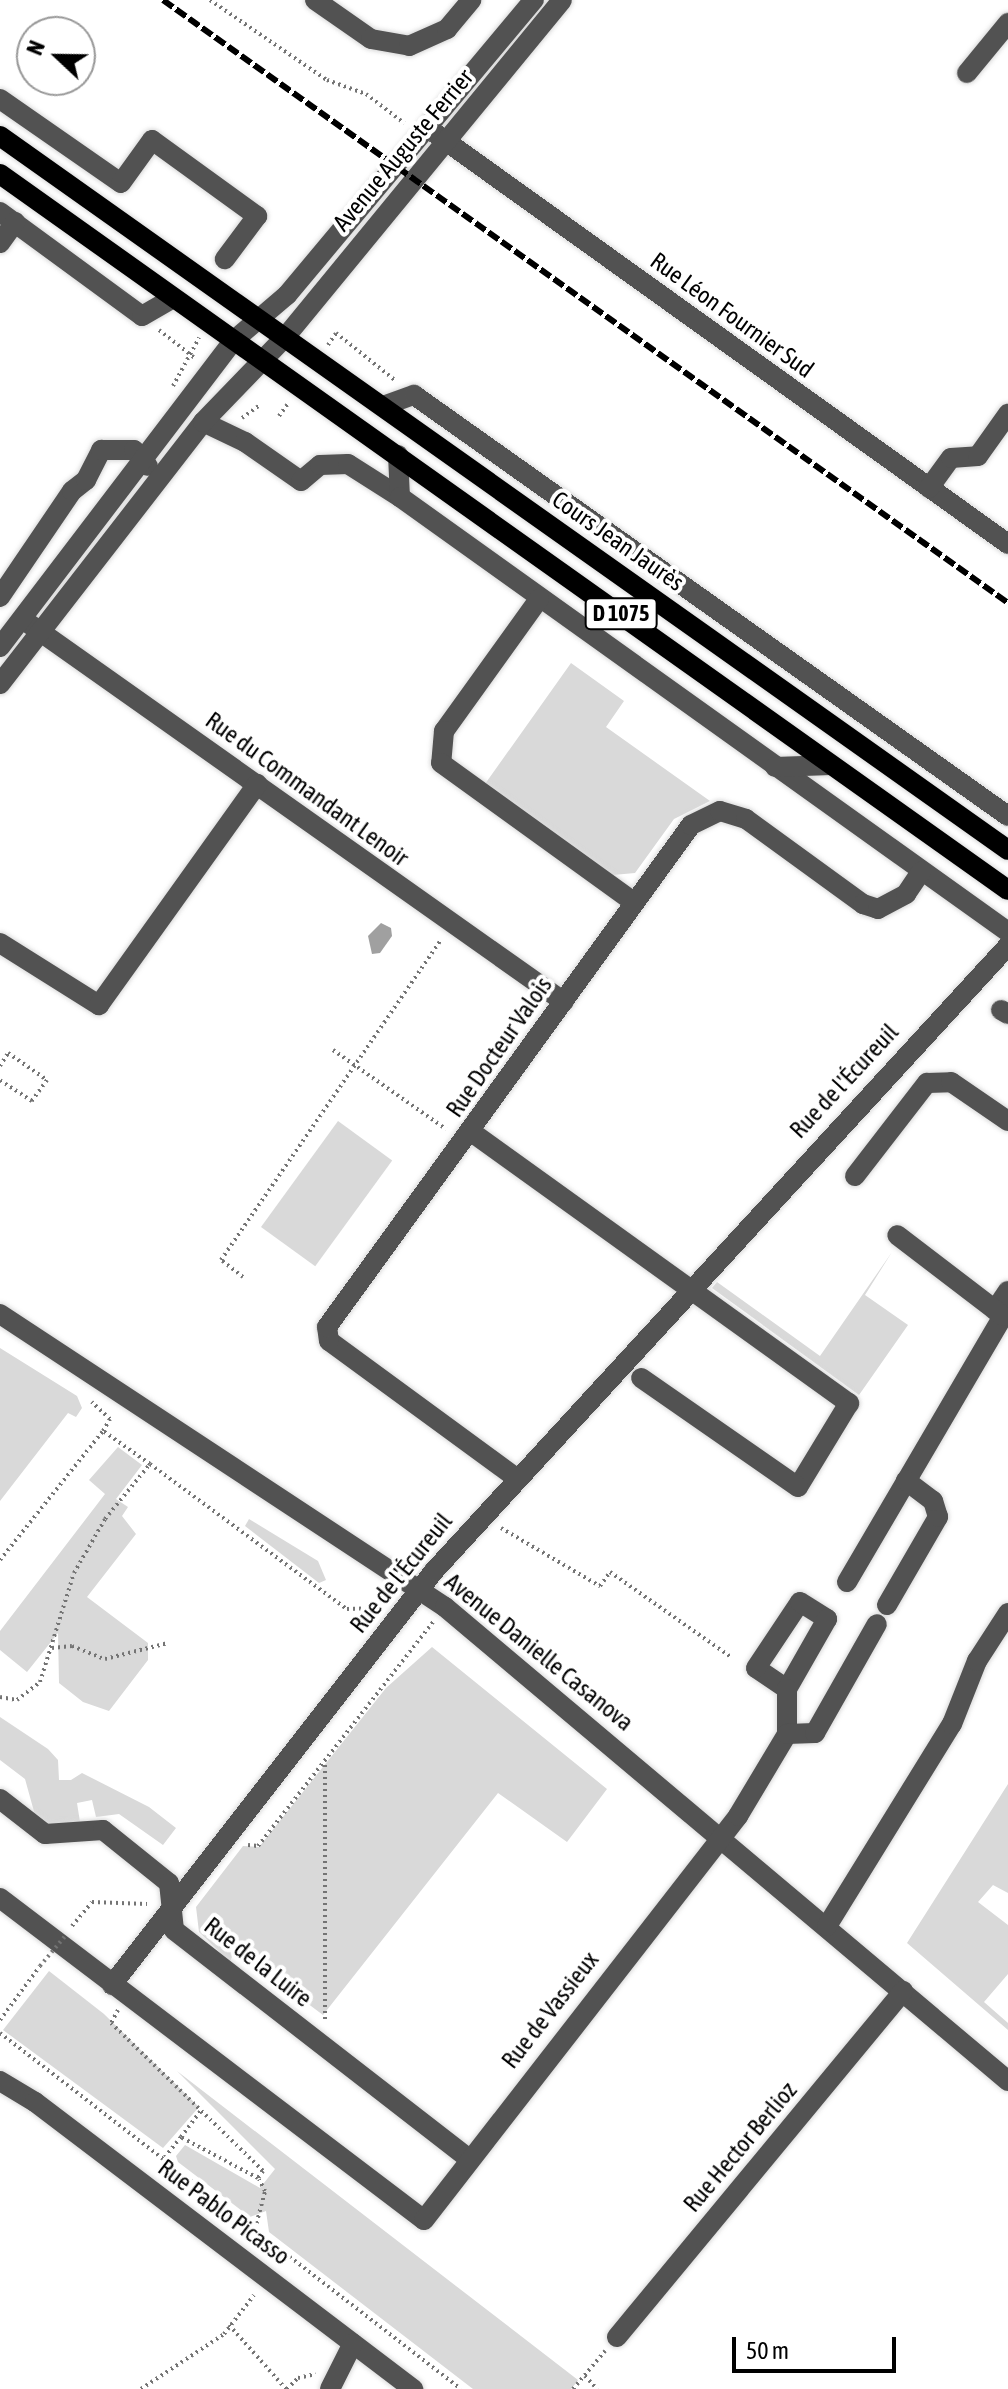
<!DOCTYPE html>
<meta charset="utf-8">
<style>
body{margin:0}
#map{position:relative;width:1008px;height:2389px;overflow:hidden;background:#fff;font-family:"Asap Condensed",sans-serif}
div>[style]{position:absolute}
.green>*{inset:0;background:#d9d9d9;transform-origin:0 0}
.water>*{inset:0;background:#a0a0a0}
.path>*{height:4px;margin-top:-2px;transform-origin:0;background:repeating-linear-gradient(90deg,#747474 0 2px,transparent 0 6px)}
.roads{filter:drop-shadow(0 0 2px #dbdbdb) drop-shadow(0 0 2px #dbdbdb)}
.minor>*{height:20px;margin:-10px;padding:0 10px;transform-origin:10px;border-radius:10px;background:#525252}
.major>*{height:20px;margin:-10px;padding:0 10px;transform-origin:10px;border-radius:10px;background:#000}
.rail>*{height:6px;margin-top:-3px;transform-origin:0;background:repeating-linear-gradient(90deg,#000 0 12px,transparent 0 16px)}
.path-bridge>*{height:4px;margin-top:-2px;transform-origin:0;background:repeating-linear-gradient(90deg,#747474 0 2px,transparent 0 6px)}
span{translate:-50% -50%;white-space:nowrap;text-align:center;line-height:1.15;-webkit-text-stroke:8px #fff;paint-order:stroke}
.shield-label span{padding:2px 6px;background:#fff;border:2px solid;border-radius:6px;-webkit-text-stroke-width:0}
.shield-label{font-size:22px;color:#000;font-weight:700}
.street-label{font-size:24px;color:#000}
.north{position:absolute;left:16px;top:16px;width:80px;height:80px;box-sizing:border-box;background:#fff;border:2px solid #999;border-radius:50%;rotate:292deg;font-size:22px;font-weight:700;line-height:32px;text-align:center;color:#000}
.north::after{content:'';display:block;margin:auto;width:28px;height:36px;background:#000;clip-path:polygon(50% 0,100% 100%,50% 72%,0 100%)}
.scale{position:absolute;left:732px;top:2337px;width:164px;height:36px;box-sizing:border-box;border:4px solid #000;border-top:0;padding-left:10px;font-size:24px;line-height:28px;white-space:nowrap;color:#000;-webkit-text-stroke:6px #fff;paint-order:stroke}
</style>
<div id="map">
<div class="green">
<i style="clip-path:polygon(571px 663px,624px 701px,606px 727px,710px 801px,674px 819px,635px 873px,613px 875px,485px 784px)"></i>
<i style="left:338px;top:1121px;width:67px;height:131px;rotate:36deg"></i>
<i style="clip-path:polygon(892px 1252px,865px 1295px,908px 1325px,859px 1395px,712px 1288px,717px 1282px,820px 1356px)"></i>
<i style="clip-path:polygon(0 1348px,77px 1396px,82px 1408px,76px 1417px,68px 1413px,0 1501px)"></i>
<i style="clip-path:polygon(118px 1447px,142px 1465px,116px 1499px,128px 1507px,122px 1516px,136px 1534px,87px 1597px,148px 1643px,148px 1660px,109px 1711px,83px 1702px,59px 1683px,58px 1633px,27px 1672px,0 1650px,0 1631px,105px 1494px,89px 1480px)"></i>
<i style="clip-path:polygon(249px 1519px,318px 1561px,326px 1580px,319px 1583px,245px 1526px)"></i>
<i style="clip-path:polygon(432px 1647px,607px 1789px,567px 1842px,498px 1793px,323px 2015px,235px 1949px,230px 1962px,199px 1932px,196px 1907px,243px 1846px,259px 1847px,386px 1688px)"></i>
<i style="clip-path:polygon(0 1717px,48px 1749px,58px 1760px,59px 1780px,71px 1780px,82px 1773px,149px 1807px,176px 1828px,163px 1845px,119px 1814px,96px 1817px,92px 1800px,77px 1803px,80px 1822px,38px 1826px,25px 1779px,0 1760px)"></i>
<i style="clip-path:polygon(1008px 1784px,1008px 1893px,993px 1885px,978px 1902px,1008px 1925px,1008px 1974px,984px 2002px,1008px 2023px,1008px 2030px,907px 1943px)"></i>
<i style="clip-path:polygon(49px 1971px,104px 2014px,199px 2107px,163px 2148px,3px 2030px)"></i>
<i style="clip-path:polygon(177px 2071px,578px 2380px,577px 2382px,571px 2389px,473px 2389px,269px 2232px,266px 2211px,250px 2217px,178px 2162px,176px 2156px,185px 2145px,260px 2188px,275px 2169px)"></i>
</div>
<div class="water">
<i style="clip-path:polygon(381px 923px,391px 928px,392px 936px,380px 953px,372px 954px,368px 936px)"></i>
</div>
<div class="path">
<i style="left:210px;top:0;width:142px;rotate:34.4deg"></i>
<i style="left:327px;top:80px;width:41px;rotate:19.7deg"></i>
<i style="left:366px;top:94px;width:48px;rotate:37.3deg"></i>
<i style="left:159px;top:330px;width:47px;rotate:38.1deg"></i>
<i style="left:328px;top:345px;width:14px;rotate:-56deg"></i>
<i style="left:336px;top:333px;width:77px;rotate:38.7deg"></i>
<i style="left:173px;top:386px;width:55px;rotate:-61.6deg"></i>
<i style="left:279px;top:416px;width:17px;rotate:-54deg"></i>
<i style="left:242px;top:418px;width:22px;rotate:-36deg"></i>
<i style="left:333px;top:1050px;width:138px;rotate:35deg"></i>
<i style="left:0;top:1066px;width:15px;rotate:-58deg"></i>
<i style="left:8px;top:1053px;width:47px;rotate:34.7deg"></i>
<i style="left:47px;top:1080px;width:26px;rotate:126deg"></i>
<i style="left:32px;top:1101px;width:38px;rotate:-147deg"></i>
<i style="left:243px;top:1277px;width:28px;rotate:-142deg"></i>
<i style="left:221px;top:1260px;width:388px;rotate:-55.5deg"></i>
<i style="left:150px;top:1464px;width:245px;rotate:36.4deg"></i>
<i style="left:347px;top:1609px;width:32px;rotate:-2deg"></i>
<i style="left:501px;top:1528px;width:115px;rotate:30.4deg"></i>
<i style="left:600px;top:1586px;width:17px;rotate:-54deg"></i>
<i style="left:610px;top:1572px;width:148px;rotate:35.1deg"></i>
<i style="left:0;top:1560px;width:165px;rotate:-51.4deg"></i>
<i style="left:52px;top:1648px;width:20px;rotate:-6deg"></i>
<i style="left:72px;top:1646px;width:35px;rotate:22deg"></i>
<i style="left:105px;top:1659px;width:65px;rotate:-14.3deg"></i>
<i style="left:0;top:1697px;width:17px;rotate:10deg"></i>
<i style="left:17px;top:1700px;width:29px;rotate:-38deg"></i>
<i style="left:40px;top:1682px;width:114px;rotate:-72.7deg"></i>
<i style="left:74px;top:1573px;width:62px;rotate:-60.1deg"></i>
<i style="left:105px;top:1519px;width:71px;rotate:-50.7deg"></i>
<i style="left:150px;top:1464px;width:57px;rotate:-144.9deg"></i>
<i style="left:103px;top:1431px;width:14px;rotate:-60deg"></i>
<i style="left:110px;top:1419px;width:25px;rotate:-137deg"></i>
<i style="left:325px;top:1765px;width:255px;rotate:90deg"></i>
<i style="left:248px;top:1845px;width:10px;rotate:6deg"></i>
<i style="left:258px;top:1846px;width:286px;rotate:-52deg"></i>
<i style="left:72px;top:1926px;width:31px;rotate:-50deg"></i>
<i style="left:92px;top:1902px;width:55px;rotate:2.1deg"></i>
<i style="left:118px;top:2010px;width:15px;rotate:118deg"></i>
<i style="left:111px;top:2023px;width:212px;rotate:44.2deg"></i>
<i style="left:263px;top:2171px;width:9px;rotate:126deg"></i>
<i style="left:258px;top:2178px;width:87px;rotate:-152deg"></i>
<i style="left:181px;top:2137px;width:27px;rotate:129deg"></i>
<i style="left:0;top:2020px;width:67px;rotate:-53.5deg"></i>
<i style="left:0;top:2033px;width:582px;rotate:37.68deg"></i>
<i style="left:181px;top:2137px;width:35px;rotate:-53deg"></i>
<i style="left:255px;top:2229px;width:39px;rotate:-75deg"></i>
<i style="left:265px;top:2191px;width:13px;rotate:-117deg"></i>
<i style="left:229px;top:2325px;width:86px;rotate:48.3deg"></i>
<i style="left:585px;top:2376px;width:18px;rotate:47deg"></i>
<i style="left:141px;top:2389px;width:100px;rotate:-33.5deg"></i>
<i style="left:224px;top:2334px;width:49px;rotate:-52.4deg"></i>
<i style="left:287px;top:2389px;width:16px;rotate:-45deg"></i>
<i style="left:298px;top:2378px;width:18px;rotate:-13deg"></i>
<i style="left:573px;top:2389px;width:50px;rotate:-49.9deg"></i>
</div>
<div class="roads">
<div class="minor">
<i style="left:315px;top:0;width:68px;rotate:34.9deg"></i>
<i style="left:371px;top:39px;width:39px;rotate:10deg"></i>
<i style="left:409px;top:46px;width:42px;rotate:-24.1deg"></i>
<i style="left:447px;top:29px;width:38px;rotate:-50deg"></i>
<i style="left:967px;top:73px;width:65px;rotate:-50.6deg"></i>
<i style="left:0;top:99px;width:147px;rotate:34.8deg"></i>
<i style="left:121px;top:183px;width:53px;rotate:-54.2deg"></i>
<i style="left:152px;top:140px;width:130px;rotate:35.9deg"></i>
<i style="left:257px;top:216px;width:54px;rotate:126.7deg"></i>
<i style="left:436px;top:134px;width:704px;rotate:35.63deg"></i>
<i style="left:0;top:212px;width:176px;rotate:36.2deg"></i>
<i style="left:142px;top:316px;width:36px;rotate:-30deg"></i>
<i style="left:0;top:243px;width:26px;rotate:-54deg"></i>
<i style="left:383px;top:406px;width:33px;rotate:-20deg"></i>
<i style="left:414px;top:395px;width:728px;rotate:35.33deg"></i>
<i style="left:203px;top:422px;width:47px;rotate:25.5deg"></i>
<i style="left:245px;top:442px;width:68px;rotate:34.9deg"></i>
<i style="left:301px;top:481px;width:25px;rotate:-40deg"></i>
<i style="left:320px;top:465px;width:28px;rotate:-2deg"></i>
<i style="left:348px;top:464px;width:62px;rotate:32.4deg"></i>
<i style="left:398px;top:455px;width:42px;rotate:87.3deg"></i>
<i style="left:400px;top:497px;width:748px;rotate:35.58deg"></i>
<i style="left:929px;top:488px;width:37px;rotate:-54deg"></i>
<i style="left:951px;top:458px;width:27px;rotate:-4deg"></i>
<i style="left:978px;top:456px;width:52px;rotate:-54.5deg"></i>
<i style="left:0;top:597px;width:128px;rotate:-55.8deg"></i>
<i style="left:72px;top:491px;width:18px;rotate:-38deg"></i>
<i style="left:86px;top:480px;width:34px;rotate:-63deg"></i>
<i style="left:101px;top:450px;width:33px"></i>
<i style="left:134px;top:450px;width:21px;rotate:49deg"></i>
<i style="left:539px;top:599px;width:163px;rotate:125.7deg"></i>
<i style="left:444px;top:731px;width:32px;rotate:95deg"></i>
<i style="left:441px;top:763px;width:236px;rotate:35.8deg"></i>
<i style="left:28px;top:623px;width:656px;rotate:35.26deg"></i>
<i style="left:0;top:647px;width:385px;rotate:-52.7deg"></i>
<i style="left:233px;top:341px;width:71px;rotate:-40.4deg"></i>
<i style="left:287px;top:295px;width:385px;rotate:-50.1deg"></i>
<i style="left:0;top:684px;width:331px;rotate:-52.2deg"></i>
<i style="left:203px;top:422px;width:121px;rotate:-46deg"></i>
<i style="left:287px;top:335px;width:433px;rotate:-50.6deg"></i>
<i style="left:775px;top:767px;width:56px;rotate:-2deg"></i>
<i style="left:0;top:943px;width:117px;rotate:32.1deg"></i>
<i style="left:99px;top:1005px;width:272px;rotate:-54.4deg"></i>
<i style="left:1001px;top:1010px;width:8px;rotate:30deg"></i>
<i style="left:470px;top:1131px;width:467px;rotate:35.7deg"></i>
<i style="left:849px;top:1403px;width:98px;rotate:121.3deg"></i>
<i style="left:798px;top:1487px;width:191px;rotate:-145.2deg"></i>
<i style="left:855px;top:1176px;width:118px;rotate:-52.3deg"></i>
<i style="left:927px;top:1083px;width:24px;rotate:-2deg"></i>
<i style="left:951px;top:1082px;width:69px;rotate:34.4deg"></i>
<i style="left:995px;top:1310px;width:23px;rotate:-56deg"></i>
<i style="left:0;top:1314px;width:533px;rotate:33.36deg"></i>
<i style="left:445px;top:1607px;width:736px;rotate:40.09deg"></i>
<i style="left:515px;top:1477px;width:230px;rotate:-143.8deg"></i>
<i style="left:329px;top:1341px;width:14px;rotate:-98deg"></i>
<i style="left:327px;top:1327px;width:620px;rotate:-54.05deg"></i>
<i style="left:691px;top:825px;width:32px;rotate:-26deg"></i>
<i style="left:720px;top:811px;width:27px;rotate:17deg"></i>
<i style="left:746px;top:819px;width:145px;rotate:36deg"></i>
<i style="left:863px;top:904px;width:16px;rotate:18deg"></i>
<i style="left:878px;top:909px;width:32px;rotate:-28deg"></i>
<i style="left:906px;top:894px;width:27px;rotate:-56deg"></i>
<i style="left:847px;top:1582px;width:308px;rotate:-59.6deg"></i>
<i style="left:1003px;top:1316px;width:133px;rotate:-142.6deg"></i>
<i style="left:887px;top:1605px;width:102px;rotate:-59.9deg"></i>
<i style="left:938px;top:1517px;width:17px;rotate:-107deg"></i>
<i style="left:933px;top:1501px;width:34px;rotate:-143deg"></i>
<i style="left:787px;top:1689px;width:37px;rotate:-146deg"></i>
<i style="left:756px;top:1668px;width:79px;rotate:-56.3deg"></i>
<i style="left:800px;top:1602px;width:32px;rotate:32deg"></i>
<i style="left:827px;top:1619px;width:81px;rotate:119.7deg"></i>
<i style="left:787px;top:1689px;width:45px;rotate:90deg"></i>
<i style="left:0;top:1799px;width:57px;rotate:37.9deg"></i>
<i style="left:45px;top:1834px;width:58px;rotate:-3.9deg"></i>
<i style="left:103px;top:1830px;width:85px;rotate:38.8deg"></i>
<i style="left:169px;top:1883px;width:47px;rotate:83.9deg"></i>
<i style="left:174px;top:1930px;width:372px;rotate:37.8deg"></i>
<i style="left:0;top:1898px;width:532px;rotate:37.21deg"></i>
<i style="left:424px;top:2220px;width:512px;rotate:-52.14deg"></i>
<i style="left:738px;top:1816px;width:96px;rotate:-59.1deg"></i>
<i style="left:787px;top:1734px;width:28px;rotate:-2deg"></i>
<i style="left:815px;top:1733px;width:125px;rotate:-60.4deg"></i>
<i style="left:827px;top:1926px;width:238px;rotate:-58.3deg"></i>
<i style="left:952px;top:1724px;width:68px;rotate:-68.4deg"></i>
<i style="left:977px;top:1661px;width:57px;rotate:-57.1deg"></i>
<i style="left:112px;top:1985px;width:524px;rotate:-52.13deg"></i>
<i style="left:434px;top:1571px;width:849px;rotate:-47.44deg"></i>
<i style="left:0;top:2081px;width:41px;rotate:31deg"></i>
<i style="left:35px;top:2102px;width:475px;rotate:37.2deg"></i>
<i style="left:617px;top:2337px;width:449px;rotate:-50.4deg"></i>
<i style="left:330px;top:2389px;width:51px;rotate:-63.4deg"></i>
</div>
<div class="major">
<i style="left:0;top:136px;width:1235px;rotate:35.31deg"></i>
<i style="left:0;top:174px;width:1236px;rotate:35.39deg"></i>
</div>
</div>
<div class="rail">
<i style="left:163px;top:0;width:1038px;rotate:35.51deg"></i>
</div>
<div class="path-bridge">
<i style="left:40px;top:1966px;width:40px;rotate:-50deg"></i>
</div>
<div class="shield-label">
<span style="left:621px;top:614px">D 1075</span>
</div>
<div class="street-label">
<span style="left:403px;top:150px;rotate:-50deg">Avenue Auguste Ferrier</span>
<span style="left:732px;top:315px;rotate:36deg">Rue Léon Fournier Sud</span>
<span style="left:618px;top:541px;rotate:35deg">Cours Jean Jaurès</span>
<span style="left:307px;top:789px;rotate:36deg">Rue du Commandant Lenoir</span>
<span style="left:499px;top:1047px;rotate:-55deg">Rue Docteur Valois</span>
<span style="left:844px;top:1081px;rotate:-47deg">Rue de l'Écureuil</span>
<span style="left:401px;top:1573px;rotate:-51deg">Rue de l'Écureuil</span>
<span style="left:539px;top:1652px;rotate:39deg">Avenue Danielle Casanova</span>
<span style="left:258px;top:1962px;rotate:38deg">Rue de la Luire</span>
<span style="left:550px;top:2010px;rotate:-52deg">Rue de Vassieux</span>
<span style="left:740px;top:2147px;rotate:-50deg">Rue Hector Berlioz</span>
<span style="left:224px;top:2212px;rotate:37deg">Rue Pablo Picasso</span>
</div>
<div class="north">N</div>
<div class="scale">50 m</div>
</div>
